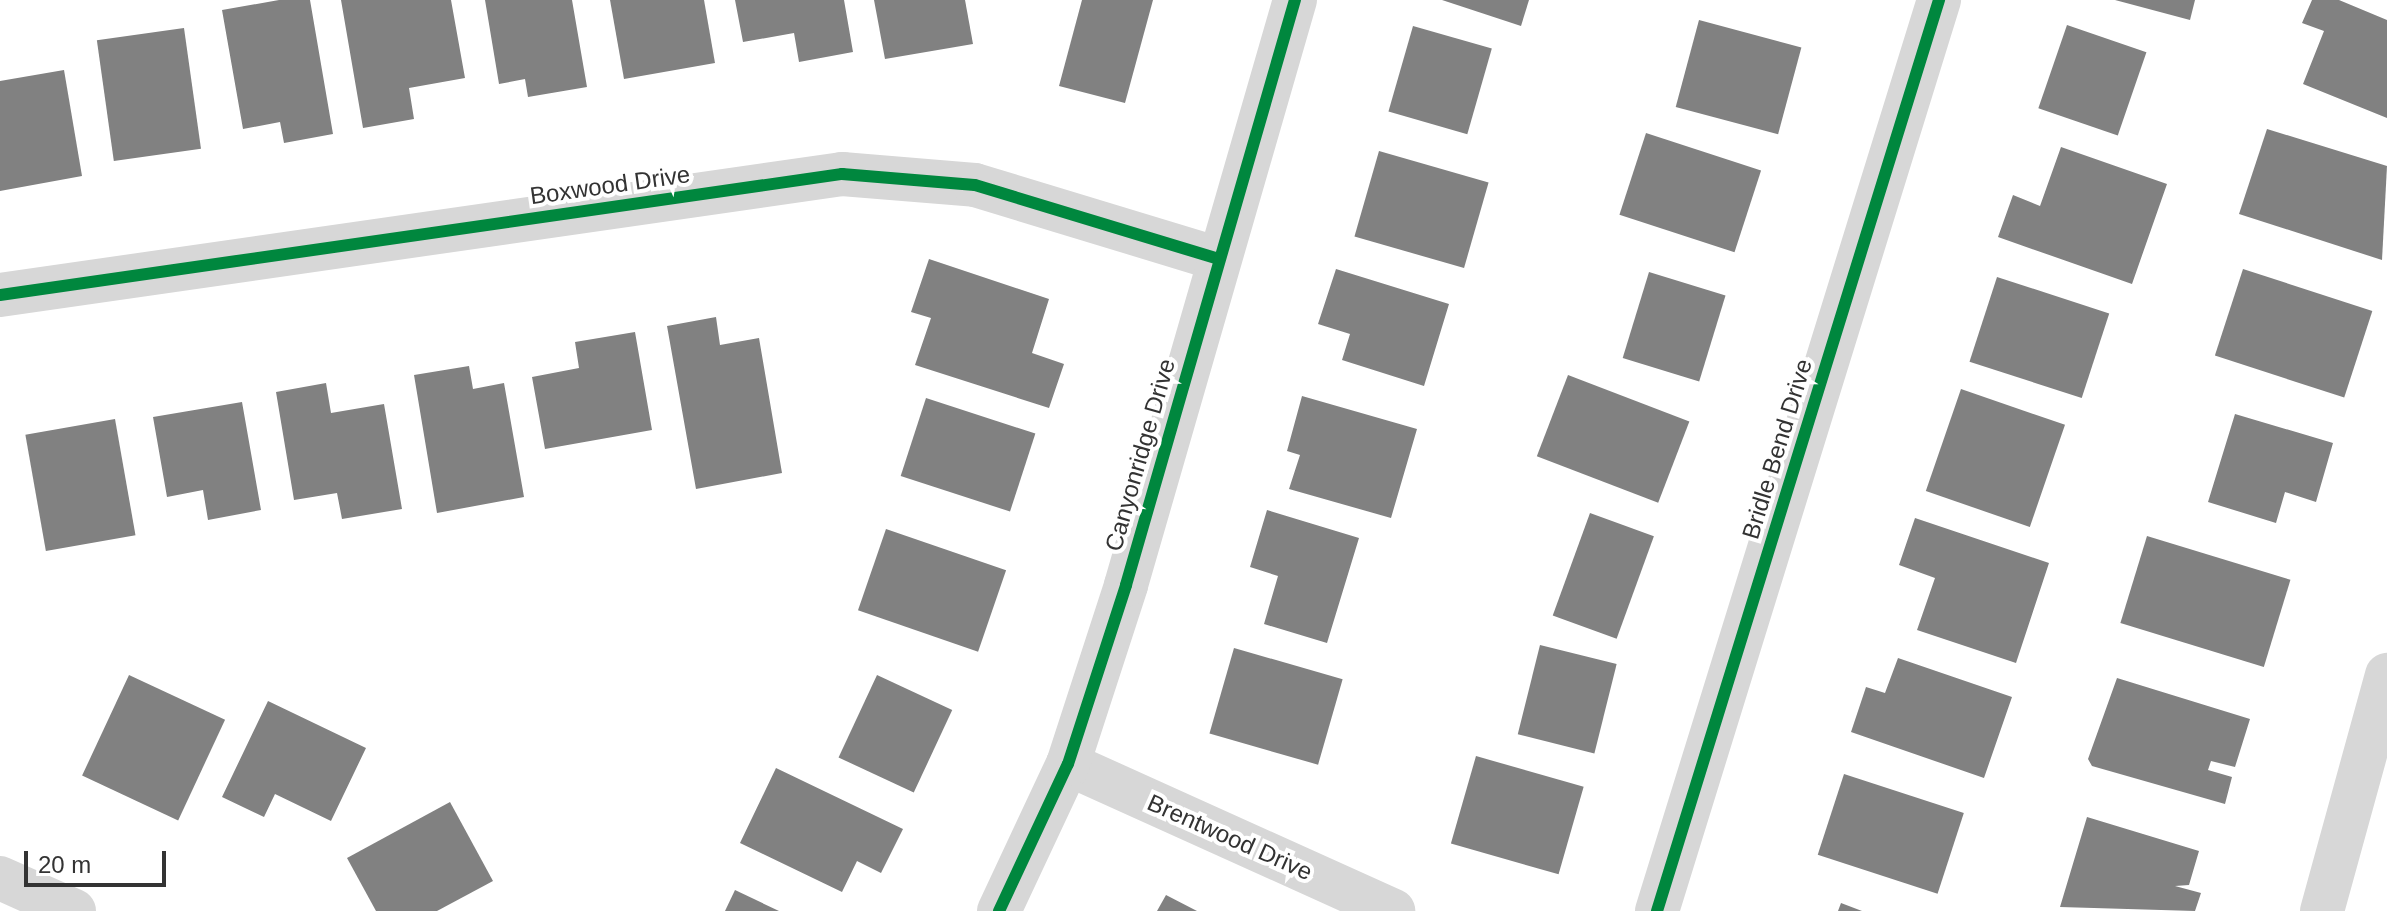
<!DOCTYPE html>
<style>
body{margin:0}
#map{position:relative;width:2387px;height:911px;overflow:hidden;background:#fff;font-family:Helvetica,sans-serif}
div>[style]{position:absolute}
.building>*{inset:0;background:#818181;transform-origin:0 0}
.minor>*{height:44px;margin:-22px;padding:0 22px;transform-origin:22px;border-radius:22px;background:#d7d7d7}
.cycleway>*{height:12px;margin:-6px;padding:0 6px;transform-origin:6px;border-radius:6px;background:#00873e}
span{translate:-50% -50%;white-space:nowrap;text-align:center;line-height:1.15;-webkit-text-stroke:8px #fff;paint-order:stroke}
.street-label{font-size:24px;color:#333}
.scale{position:absolute;left:24px;top:851px;width:142px;height:36px;box-sizing:border-box;border:4px solid #333;border-top:0;padding-left:10px;font-size:24px;line-height:28px;white-space:nowrap;color:#333;-webkit-text-stroke:6px #fff;paint-order:stroke}
</style>
<div id="map">
<div class="building">
<i style="clip-path:polygon(279px 0,310px 0,333px 134px,284px 143px,280px 122px,243px 129px,222px 10px)"></i>
<i style="clip-path:polygon(341px 0,451px 0,465px 78px,409px 88px,414px 119px,363px 128px)"></i>
<i style="clip-path:polygon(485px 0,572px 0,587px 87px,528px 97px,525px 79px,499px 84px)"></i>
<i style="clip-path:polygon(610px 0,704px 0,715px 63px,624px 79px)"></i>
<i style="clip-path:polygon(735px 0,844px 0,853px 52px,799px 62px,794px 33px,743px 42px)"></i>
<i style="clip-path:polygon(874px 0,965px 0,973px 44px,885px 59px)"></i>
<i style="clip-path:polygon(1082px 0,1153px 0,1125px 103px,1059px 86px)"></i>
<i style="clip-path:polygon(1442px 0,1529px 0,1521px 26px)"></i>
<i style="clip-path:polygon(2115px 0,2195px 0,2190px 20px)"></i>
<i style="clip-path:polygon(2312px 0,2339px 0,2387px 20px,2387px 118px,2303px 84px,2324px 31px,2302px 23px)"></i>
<i style="left:1699px;top:20px;width:106px;height:90px;rotate:15deg"></i>
<i style="left:2067px;top:25px;width:84px;height:88px;rotate:19deg"></i>
<i style="left:1413px;top:26px;width:82px;height:89px;rotate:16deg"></i>
<i style="left:184px;top:28px;width:122px;height:88px;rotate:82deg"></i>
<i style="clip-path:polygon(64px 70px,82px 176px,0 191px,0 81px)"></i>
<i style="clip-path:polygon(2267px 129px,2387px 166px,2382px 260px,2239px 214px)"></i>
<i style="left:1646px;top:133px;width:121px;height:86px;rotate:18deg"></i>
<i style="clip-path:polygon(2061px 147px,2167px 184px,2132px 284px,1998px 237px,2013px 195px,2040px 206px)"></i>
<i style="left:1379px;top:151px;width:114px;height:89px;rotate:16deg"></i>
<i style="clip-path:polygon(929px 259px,1049px 299px,1032px 353px,1064px 364px,1049px 408px,915px 365px,931px 318px,911px 312px)"></i>
<i style="clip-path:polygon(1336px 269px,1449px 304px,1424px 386px,1342px 360px,1350px 334px,1318px 324px)"></i>
<i style="left:2243px;top:269px;width:136px;height:91px;rotate:18deg"></i>
<i style="left:1649px;top:272px;width:80px;height:90px;rotate:17deg"></i>
<i style="left:1997px;top:277px;width:118px;height:89px;rotate:18deg"></i>
<i style="clip-path:polygon(716px 317px,720px 345px,759px 338px,782px 473px,696px 489px,667px 326px)"></i>
<i style="clip-path:polygon(635px 332px,652px 430px,545px 449px,532px 377px,579px 368px,575px 342px)"></i>
<i style="clip-path:polygon(469px 366px,473px 389px,504px 383px,524px 497px,437px 513px,414px 375px)"></i>
<i style="left:1568px;top:375px;width:130px;height:87px;rotate:21deg"></i>
<i style="clip-path:polygon(326px 383px,331px 413px,384px 404px,402px 509px,342px 519px,337px 493px,294px 500px,276px 392px)"></i>
<i style="left:1961px;top:389px;width:110px;height:108px;rotate:19deg"></i>
<i style="clip-path:polygon(1302px 396px,1417px 429px,1391px 518px,1289px 489px,1300px 455px,1287px 451px)"></i>
<i style="left:926px;top:398px;width:115px;height:82px;rotate:18deg"></i>
<i style="clip-path:polygon(242px 402px,261px 510px,208px 520px,203px 490px,167px 497px,153px 417px)"></i>
<i style="clip-path:polygon(2235px 414px,2333px 443px,2316px 502px,2285px 492px,2276px 523px,2208px 502px)"></i>
<i style="left:115px;top:419px;width:118px;height:91px;rotate:80deg"></i>
<i style="clip-path:polygon(1267px 510px,1359px 538px,1327px 643px,1264px 624px,1278px 576px,1250px 567px)"></i>
<i style="left:1590px;top:513px;width:68px;height:109px;rotate:20deg"></i>
<i style="clip-path:polygon(1915px 518px,2049px 563px,2016px 663px,1917px 630px,1935px 578px,1899px 565px)"></i>
<i style="left:886px;top:529px;width:127px;height:86px;rotate:19deg"></i>
<i style="left:2147px;top:536px;width:150px;height:91px;rotate:17deg"></i>
<i style="left:1540px;top:645px;width:79px;height:92px;rotate:14deg"></i>
<i style="left:1234px;top:648px;width:113px;height:89px;rotate:16deg"></i>
<i style="clip-path:polygon(1898px 658px,2012px 697px,1984px 778px,1851px 732px,1866px 687px,1885px 693px)"></i>
<i style="left:129px;top:675px;width:106px;height:111px;rotate:25deg"></i>
<i style="left:877px;top:675px;width:83px;height:91px;rotate:25deg"></i>
<i style="clip-path:polygon(2117px 678px,2250px 719px,2235px 767px,2211px 761px,2208px 770px,2232px 777px,2225px 804px,2092px 766px,2088px 759px)"></i>
<i style="clip-path:polygon(268px 701px,366px 748px,331px 821px,275px 794px,264px 817px,222px 797px)"></i>
<i style="left:1476px;top:756px;width:112px;height:91px;rotate:16deg"></i>
<i style="clip-path:polygon(776px 768px,903px 829px,881px 873px,857px 861px,842px 892px,740px 843px)"></i>
<i style="left:1844px;top:774px;width:126px;height:85px;rotate:18deg"></i>
<i style="clip-path:polygon(450px 802px,493px 881px,437px 911px,376px 911px,347px 858px)"></i>
<i style="clip-path:polygon(2087px 817px,2199px 851px,2189px 885px,2175px 886px,2201px 893px,2195px 911px,2060px 907px)"></i>
<i style="clip-path:polygon(735px 890px,779px 911px,725px 911px)"></i>
<i style="clip-path:polygon(1166px 895px,1197px 911px,1157px 911px)"></i>
<i style="clip-path:polygon(1841px 903px,1862px 911px,1838px 911px)"></i>
</div>
<div class="minor">
<i style="left:0;top:295px;width:851px;rotate:-8.18deg"></i>
<i style="left:842px;top:174px;width:133px;rotate:4.7deg"></i>
<i style="left:975px;top:185px;width:254px;rotate:16.9deg"></i>
<i style="left:1068px;top:764px;width:357px;rotate:24.3deg"></i>
<i style="left:0;top:878px;width:81px;rotate:24deg"></i>
<i style="left:999px;top:911px;width:162px;rotate:-64.9deg"></i>
<i style="left:1068px;top:764px;width:188px;rotate:-72deg"></i>
<i style="left:1126px;top:585px;width:609px;rotate:-73.89deg"></i>
<i style="left:1657px;top:911px;width:954px;rotate:-72.8deg"></i>
<i style="left:2322px;top:911px;width:245px;rotate:-74.6deg"></i>
</div>
<div class="cycleway">
<i style="left:0;top:295px;width:851px;rotate:-8.18deg"></i>
<i style="left:842px;top:174px;width:133px;rotate:4.7deg"></i>
<i style="left:975px;top:185px;width:254px;rotate:16.9deg"></i>
<i style="left:999px;top:911px;width:162px;rotate:-64.9deg"></i>
<i style="left:1068px;top:764px;width:188px;rotate:-72deg"></i>
<i style="left:1126px;top:585px;width:609px;rotate:-73.89deg"></i>
<i style="left:1657px;top:911px;width:954px;rotate:-72.8deg"></i>
</div>
<div class="street-label">
<span style="left:610px;top:185px;rotate:-8deg">Boxwood Drive</span>
<span style="left:1777px;top:449px;rotate:-73deg">Bridle Bend Drive</span>
<span style="left:1140px;top:455px;rotate:-74deg">Canyonridge Drive</span>
<span style="left:1230px;top:837px;rotate:24deg">Brentwood Drive</span>
</div>
<div class="scale">20 m</div>
</div>
